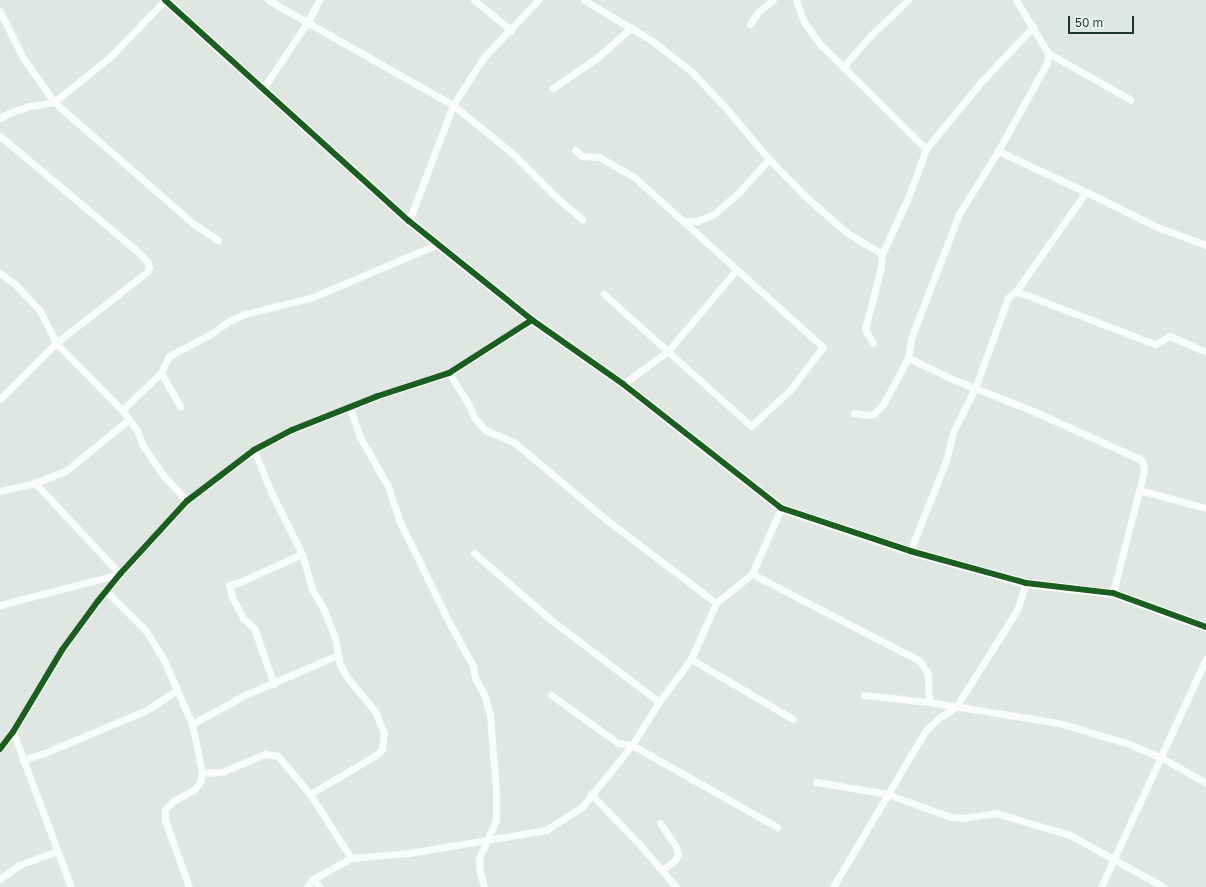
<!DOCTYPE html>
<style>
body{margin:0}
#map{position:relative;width:1206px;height:887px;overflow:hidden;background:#e0e7e3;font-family:"Golos Text",sans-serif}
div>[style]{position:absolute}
.minor>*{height:7px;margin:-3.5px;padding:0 3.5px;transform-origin:3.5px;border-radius:3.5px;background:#fafbfb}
.tertiary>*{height:9px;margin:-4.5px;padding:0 4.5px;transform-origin:4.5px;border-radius:4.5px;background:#fafbfb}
.cycleway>*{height:6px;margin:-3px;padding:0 3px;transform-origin:3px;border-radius:3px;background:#1b5e20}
span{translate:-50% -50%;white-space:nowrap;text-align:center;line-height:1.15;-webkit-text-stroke:3px #edf6f1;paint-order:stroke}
.scale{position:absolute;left:1068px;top:16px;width:66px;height:18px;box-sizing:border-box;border:2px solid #1f392f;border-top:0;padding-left:5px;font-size:12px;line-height:14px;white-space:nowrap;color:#1f392f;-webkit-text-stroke:3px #edf6f1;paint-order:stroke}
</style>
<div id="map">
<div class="minor">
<i style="left:268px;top:0;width:213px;rotate:29.6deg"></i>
<i style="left:453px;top:105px;width:76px;rotate:39.1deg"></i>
<i style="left:512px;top:153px;width:64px;rotate:45deg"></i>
<i style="left:557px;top:198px;width:33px;rotate:40deg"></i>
<i style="left:474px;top:0;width:48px;rotate:39deg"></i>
<i style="left:584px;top:0;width:78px;rotate:30.8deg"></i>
<i style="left:651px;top:40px;width:51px;rotate:37.8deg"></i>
<i style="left:691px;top:71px;width:50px;rotate:46.6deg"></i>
<i style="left:725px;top:107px;width:68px;rotate:49.8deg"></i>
<i style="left:769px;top:159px;width:50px;rotate:45.8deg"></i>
<i style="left:804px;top:195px;width:56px;rotate:41.4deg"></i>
<i style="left:846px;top:232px;width:42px;rotate:31.4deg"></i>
<i style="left:796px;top:0;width:23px;rotate:70deg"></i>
<i style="left:804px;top:22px;width:29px;rotate:54deg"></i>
<i style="left:821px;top:45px;width:148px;rotate:44.7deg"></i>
<i style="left:0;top:11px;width:50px;rotate:63.9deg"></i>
<i style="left:22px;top:56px;width:56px;rotate:55.2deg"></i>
<i style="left:54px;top:102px;width:186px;rotate:41.1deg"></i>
<i style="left:194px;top:224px;width:29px;rotate:34deg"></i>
<i style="left:750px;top:24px;width:14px;rotate:-56deg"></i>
<i style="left:758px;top:12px;width:19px;rotate:-39deg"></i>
<i style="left:1048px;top:53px;width:95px;rotate:29.5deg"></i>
<i style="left:843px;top:67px;width:43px;rotate:-48.8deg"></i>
<i style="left:871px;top:35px;width:51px;rotate:-43.4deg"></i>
<i style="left:553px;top:88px;width:55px;rotate:-34.6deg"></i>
<i style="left:598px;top:57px;width:44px;rotate:-41.3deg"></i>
<i style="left:262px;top:90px;width:81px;rotate:-56.1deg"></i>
<i style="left:307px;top:23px;width:26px;rotate:-62deg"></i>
<i style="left:0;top:118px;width:10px;rotate:-29deg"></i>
<i style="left:9px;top:113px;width:21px;rotate:-19deg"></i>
<i style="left:29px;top:106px;width:25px;rotate:-9deg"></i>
<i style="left:54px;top:102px;width:72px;rotate:-38.8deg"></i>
<i style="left:110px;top:57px;width:79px;rotate:-46deg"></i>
<i style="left:0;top:136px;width:180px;rotate:40deg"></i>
<i style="left:138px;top:252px;width:13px;rotate:45deg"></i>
<i style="left:147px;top:261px;width:6px;rotate:72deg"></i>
<i style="left:149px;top:267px;width:5px;rotate:112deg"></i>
<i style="left:147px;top:272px;width:115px;rotate:142deg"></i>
<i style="left:56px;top:343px;width:79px;rotate:135deg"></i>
<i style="left:575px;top:150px;width:9px;rotate:41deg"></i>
<i style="left:582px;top:156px;width:17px;rotate:3deg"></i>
<i style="left:599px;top:157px;width:40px;rotate:29.7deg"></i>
<i style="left:634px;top:177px;width:254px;rotate:42deg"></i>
<i style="left:823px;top:347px;width:54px;rotate:127.5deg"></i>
<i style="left:790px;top:390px;width:53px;rotate:137.3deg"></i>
<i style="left:751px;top:426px;width:198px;rotate:-138.1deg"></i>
<i style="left:998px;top:151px;width:97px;rotate:25deg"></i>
<i style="left:1086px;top:192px;width:79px;rotate:26.2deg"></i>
<i style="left:1157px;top:227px;width:52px;rotate:20.2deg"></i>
<i style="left:409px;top:221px;width:124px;rotate:-69.2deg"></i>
<i style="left:453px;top:105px;width:57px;rotate:-57.1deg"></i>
<i style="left:484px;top:57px;width:79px;rotate:-46.5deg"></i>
<i style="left:683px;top:221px;width:14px"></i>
<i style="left:697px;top:221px;width:18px;rotate:-22deg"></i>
<i style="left:714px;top:214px;width:35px;rotate:-41deg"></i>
<i style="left:740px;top:191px;width:43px;rotate:-47.8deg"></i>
<i style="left:0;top:273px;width:20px;rotate:37deg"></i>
<i style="left:16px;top:285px;width:35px;rotate:47deg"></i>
<i style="left:40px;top:311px;width:36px;rotate:63deg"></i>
<i style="left:56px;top:343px;width:94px;rotate:45.4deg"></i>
<i style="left:122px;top:410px;width:26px;rotate:54deg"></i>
<i style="left:137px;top:431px;width:16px;rotate:68deg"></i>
<i style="left:143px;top:446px;width:35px;rotate:55deg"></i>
<i style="left:163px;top:475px;width:35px;rotate:47deg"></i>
<i style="left:1016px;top:291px;width:149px;rotate:20.9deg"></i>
<i style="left:1155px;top:344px;width:17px;rotate:-28deg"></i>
<i style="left:1170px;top:336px;width:39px;rotate:24deg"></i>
<i style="left:873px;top:343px;width:16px;rotate:-120deg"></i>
<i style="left:865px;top:329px;width:64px;rotate:-75.5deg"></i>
<i style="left:881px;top:267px;width:13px;rotate:-86deg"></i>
<i style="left:882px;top:254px;width:62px;rotate:-65.1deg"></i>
<i style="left:908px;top:198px;width:52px;rotate:-69.8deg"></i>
<i style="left:926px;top:149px;width:87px;rotate:-50.6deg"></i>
<i style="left:981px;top:82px;width:76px;rotate:-46.6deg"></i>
<i style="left:908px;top:358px;width:52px;rotate:25.1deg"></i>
<i style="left:955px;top:380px;width:84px;rotate:21.7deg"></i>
<i style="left:1033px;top:411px;width:117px;rotate:24.2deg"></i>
<i style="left:1140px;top:459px;width:5px;rotate:53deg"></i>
<i style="left:1143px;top:463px;width:8px;rotate:83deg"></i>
<i style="left:1144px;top:471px;width:126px;rotate:104.3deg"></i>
<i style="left:161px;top:373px;width:39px;rotate:60deg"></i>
<i style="left:449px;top:373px;width:36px;rotate:58deg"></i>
<i style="left:468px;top:403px;width:15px;rotate:67deg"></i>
<i style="left:474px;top:417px;width:17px;rotate:50deg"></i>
<i style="left:485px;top:430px;width:33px;rotate:23deg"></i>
<i style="left:515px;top:443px;width:121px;rotate:40deg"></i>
<i style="left:608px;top:521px;width:136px;rotate:37.2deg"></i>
<i style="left:623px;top:384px;width:56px;rotate:-36.3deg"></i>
<i style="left:668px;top:351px;width:107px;rotate:-49.9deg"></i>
<i style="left:350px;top:408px;width:31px;rotate:71deg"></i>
<i style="left:360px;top:437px;width:56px;rotate:60.3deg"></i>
<i style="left:388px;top:486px;width:38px;rotate:72deg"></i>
<i style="left:400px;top:522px;width:114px;rotate:63.9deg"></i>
<i style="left:450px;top:624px;width:48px;rotate:61.3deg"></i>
<i style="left:473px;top:666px;width:12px;rotate:81deg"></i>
<i style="left:475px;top:678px;width:18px;rotate:61deg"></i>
<i style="left:484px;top:694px;width:22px;rotate:74deg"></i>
<i style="left:490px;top:715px;width:76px;rotate:85.5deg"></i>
<i style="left:496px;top:791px;width:29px;rotate:90deg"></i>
<i style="left:496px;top:820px;width:42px;rotate:114.1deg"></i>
<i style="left:479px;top:858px;width:14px;rotate:86deg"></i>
<i style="left:480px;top:872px;width:16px;rotate:75deg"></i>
<i style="left:122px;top:410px;width:54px;rotate:-43.5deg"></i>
<i style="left:161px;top:373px;width:19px;rotate:-65deg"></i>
<i style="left:169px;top:356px;width:47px;rotate:-27.6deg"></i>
<i style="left:211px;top:334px;width:22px;rotate:-36deg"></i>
<i style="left:229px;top:321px;width:17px;rotate:-24deg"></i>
<i style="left:245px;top:314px;width:70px;rotate:-14deg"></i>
<i style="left:313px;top:297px;width:136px;rotate:-23deg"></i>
<i style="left:854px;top:413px;width:12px;rotate:9deg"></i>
<i style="left:866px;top:415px;width:8px;rotate:-7deg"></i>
<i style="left:874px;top:414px;width:15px;rotate:-48deg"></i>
<i style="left:884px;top:403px;width:51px;rotate:-61.9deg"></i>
<i style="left:908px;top:358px;width:20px;rotate:-81deg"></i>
<i style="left:911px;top:338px;width:133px;rotate:-68.8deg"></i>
<i style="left:959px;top:214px;width:74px;rotate:-58.2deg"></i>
<i style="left:998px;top:151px;width:101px;rotate:-60.9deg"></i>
<i style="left:1047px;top:63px;width:10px;rotate:-84deg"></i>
<i style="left:1048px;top:53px;width:62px;rotate:-121.1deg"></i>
<i style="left:254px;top:450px;width:45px;rotate:68deg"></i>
<i style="left:271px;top:492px;width:69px;rotate:63.4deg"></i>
<i style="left:302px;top:554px;width:36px;rotate:74deg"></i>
<i style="left:312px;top:589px;width:22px;rotate:60deg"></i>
<i style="left:323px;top:608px;width:31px;rotate:68deg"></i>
<i style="left:335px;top:637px;width:27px;rotate:80deg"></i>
<i style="left:340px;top:664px;width:13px;rotate:63deg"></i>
<i style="left:346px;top:676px;width:45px;rotate:50.4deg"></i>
<i style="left:375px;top:711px;width:24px;rotate:68deg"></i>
<i style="left:384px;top:733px;width:16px;rotate:97deg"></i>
<i style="left:382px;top:749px;width:8px;rotate:135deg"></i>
<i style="left:376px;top:755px;width:77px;rotate:149.4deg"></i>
<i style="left:1139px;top:490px;width:69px;rotate:15deg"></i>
<i style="left:0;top:491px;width:36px;rotate:-13deg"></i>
<i style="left:35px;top:483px;width:35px;rotate:-22deg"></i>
<i style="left:67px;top:470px;width:79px;rotate:-39.3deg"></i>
<i style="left:910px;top:551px;width:97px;rotate:-68.2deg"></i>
<i style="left:946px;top:461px;width:30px;rotate:-76deg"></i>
<i style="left:953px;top:432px;width:49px;rotate:-63.4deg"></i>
<i style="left:975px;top:388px;width:96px;rotate:-69.9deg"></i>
<i style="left:1008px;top:298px;width:11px;rotate:-41deg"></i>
<i style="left:1016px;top:291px;width:121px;rotate:-54.7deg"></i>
<i style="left:474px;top:553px;width:101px;rotate:41deg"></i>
<i style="left:550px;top:619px;width:137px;rotate:37.3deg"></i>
<i style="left:752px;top:574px;width:189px;rotate:27.4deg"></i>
<i style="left:920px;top:661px;width:15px;rotate:58deg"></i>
<i style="left:928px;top:674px;width:28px;rotate:88deg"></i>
<i style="left:106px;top:591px;width:57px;rotate:45deg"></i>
<i style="left:146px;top:631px;width:32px;rotate:58deg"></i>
<i style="left:163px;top:658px;width:72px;rotate:66.3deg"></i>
<i style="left:192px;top:724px;width:50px;rotate:78.5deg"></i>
<i style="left:202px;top:773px;width:9px;rotate:103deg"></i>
<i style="left:200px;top:782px;width:9px;rotate:126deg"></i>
<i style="left:195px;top:789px;width:26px;rotate:151deg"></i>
<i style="left:172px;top:802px;width:11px;rotate:131deg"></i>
<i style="left:165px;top:810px;width:10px;rotate:90deg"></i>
<i style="left:165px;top:820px;width:71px;rotate:70.3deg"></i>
<i style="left:0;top:605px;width:124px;rotate:-14.5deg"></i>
<i style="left:120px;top:574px;width:125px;rotate:-133deg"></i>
<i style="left:691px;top:659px;width:118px;rotate:30.5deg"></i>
<i style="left:274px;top:684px;width:59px;rotate:-109.7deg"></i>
<i style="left:254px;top:628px;width:15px;rotate:-138deg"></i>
<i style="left:243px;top:618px;width:25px;rotate:-117deg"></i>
<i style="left:232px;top:596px;width:11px;rotate:-105deg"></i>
<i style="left:229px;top:585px;width:11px;rotate:-15deg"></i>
<i style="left:240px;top:582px;width:68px;rotate:-24.3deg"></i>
<i style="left:551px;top:695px;width:82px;rotate:35.6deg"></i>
<i style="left:618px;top:743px;width:14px;rotate:8deg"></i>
<i style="left:632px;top:745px;width:167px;rotate:29.5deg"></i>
<i style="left:864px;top:695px;width:65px;rotate:6.1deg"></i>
<i style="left:929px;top:702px;width:132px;rotate:9.2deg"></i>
<i style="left:1059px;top:723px;width:73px;rotate:16.7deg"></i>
<i style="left:1129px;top:744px;width:36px;rotate:23deg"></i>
<i style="left:1162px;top:758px;width:51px;rotate:29.6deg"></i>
<i style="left:192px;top:724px;width:60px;rotate:-28.7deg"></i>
<i style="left:245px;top:695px;width:101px;rotate:-23.3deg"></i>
<i style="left:13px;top:732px;width:165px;rotate:69.5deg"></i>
<i style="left:0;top:749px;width:21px;rotate:-53deg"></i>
<i style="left:13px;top:732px;width:96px;rotate:-59.1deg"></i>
<i style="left:62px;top:650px;width:61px;rotate:-53.7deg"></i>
<i style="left:98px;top:601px;width:35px;rotate:-51deg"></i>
<i style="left:120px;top:574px;width:99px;rotate:-47.5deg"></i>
<i style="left:187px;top:501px;width:84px;rotate:-37.3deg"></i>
<i style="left:254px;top:450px;width:43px;rotate:-27.8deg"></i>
<i style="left:292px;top:430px;width:92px;rotate:-21.6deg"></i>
<i style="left:378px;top:396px;width:75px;rotate:-17.9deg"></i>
<i style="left:449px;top:373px;width:98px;rotate:-32.6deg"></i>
<i style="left:23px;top:760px;width:20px;rotate:-18deg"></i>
<i style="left:42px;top:754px;width:112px;rotate:-22.7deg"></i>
<i style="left:145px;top:711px;width:38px;rotate:-33deg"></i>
<i style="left:202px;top:773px;width:20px;rotate:-3deg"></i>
<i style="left:222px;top:772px;width:47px;rotate:-22.7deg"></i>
<i style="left:265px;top:754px;width:13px;rotate:9deg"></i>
<i style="left:278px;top:756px;width:50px;rotate:49.9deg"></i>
<i style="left:310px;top:794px;width:76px;rotate:57.4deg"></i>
<i style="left:816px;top:782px;width:72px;rotate:9.6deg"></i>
<i style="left:887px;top:794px;width:68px;rotate:19.8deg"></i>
<i style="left:951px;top:817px;width:11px;rotate:5deg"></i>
<i style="left:962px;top:818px;width:34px;rotate:-8deg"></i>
<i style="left:996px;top:813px;width:77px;rotate:16.6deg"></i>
<i style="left:1070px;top:835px;width:107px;rotate:29deg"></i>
<i style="left:591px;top:794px;width:72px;rotate:46.1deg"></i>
<i style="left:641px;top:846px;width:54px;rotate:49.5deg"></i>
<i style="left:660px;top:823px;width:29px;rotate:56deg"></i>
<i style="left:676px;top:847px;width:8px;rotate:76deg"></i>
<i style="left:678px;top:855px;width:7px;rotate:124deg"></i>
<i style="left:674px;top:861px;width:15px;rotate:143deg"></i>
<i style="left:0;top:879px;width:24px;rotate:-36deg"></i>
<i style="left:19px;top:865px;width:40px;rotate:-20.2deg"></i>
<i style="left:313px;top:879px;width:11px;rotate:49deg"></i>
<i style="left:307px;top:887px;width:10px;rotate:-53deg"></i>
<i style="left:313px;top:879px;width:43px;rotate:-28.9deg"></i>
<i style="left:351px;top:858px;width:58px;rotate:-4.9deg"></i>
<i style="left:409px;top:853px;width:139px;rotate:-9.5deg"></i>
<i style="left:546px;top:830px;width:43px;rotate:-32.6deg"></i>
<i style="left:582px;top:807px;width:80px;rotate:-51.1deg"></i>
<i style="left:632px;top:745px;width:51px;rotate:-57.9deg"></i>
<i style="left:659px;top:702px;width:54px;rotate:-53.3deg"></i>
<i style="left:691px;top:659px;width:61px;rotate:-65.9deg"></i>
<i style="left:716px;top:603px;width:46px;rotate:-38.9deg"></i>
<i style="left:752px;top:574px;width:72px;rotate:-66.3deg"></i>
<i style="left:833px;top:887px;width:182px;rotate:-59.4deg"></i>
<i style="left:926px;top:730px;width:19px;rotate:-43deg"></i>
<i style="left:940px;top:717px;width:19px;rotate:-32deg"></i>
<i style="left:956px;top:707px;width:115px;rotate:-57.8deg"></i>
<i style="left:1017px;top:610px;width:28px;rotate:-72deg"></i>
<i style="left:1101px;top:887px;width:251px;rotate:-65.3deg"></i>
</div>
<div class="tertiary">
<i style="left:165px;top:0;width:329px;rotate:42.2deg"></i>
<i style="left:409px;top:221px;width:158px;rotate:38.8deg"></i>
<i style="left:532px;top:320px;width:111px;rotate:35.1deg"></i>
<i style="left:623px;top:384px;width:201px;rotate:38.1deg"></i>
<i style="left:781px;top:508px;width:136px;rotate:18.4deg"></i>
<i style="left:910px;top:551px;width:120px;rotate:15.4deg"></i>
<i style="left:1026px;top:583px;width:88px;rotate:6.6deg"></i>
<i style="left:1113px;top:593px;width:99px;rotate:20.1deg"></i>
</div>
<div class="cycleway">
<i style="left:165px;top:0;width:329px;rotate:42.2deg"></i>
<i style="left:409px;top:221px;width:158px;rotate:38.8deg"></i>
<i style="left:532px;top:320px;width:111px;rotate:35.1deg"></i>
<i style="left:623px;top:384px;width:201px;rotate:38.1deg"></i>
<i style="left:781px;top:508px;width:136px;rotate:18.4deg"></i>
<i style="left:910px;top:551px;width:120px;rotate:15.4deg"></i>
<i style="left:1026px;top:583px;width:88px;rotate:6.6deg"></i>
<i style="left:1113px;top:593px;width:99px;rotate:20.1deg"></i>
<i style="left:0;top:749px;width:21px;rotate:-53deg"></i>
<i style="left:13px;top:732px;width:96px;rotate:-59.1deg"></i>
<i style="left:62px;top:650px;width:61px;rotate:-53.7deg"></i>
<i style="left:98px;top:601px;width:35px;rotate:-51deg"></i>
<i style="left:120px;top:574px;width:99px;rotate:-47.5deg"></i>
<i style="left:187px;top:501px;width:84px;rotate:-37.3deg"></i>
<i style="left:254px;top:450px;width:43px;rotate:-27.8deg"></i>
<i style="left:292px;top:430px;width:92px;rotate:-21.6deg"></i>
<i style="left:378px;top:396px;width:75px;rotate:-17.9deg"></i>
<i style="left:449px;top:373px;width:98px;rotate:-32.6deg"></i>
</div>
<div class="scale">50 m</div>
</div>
